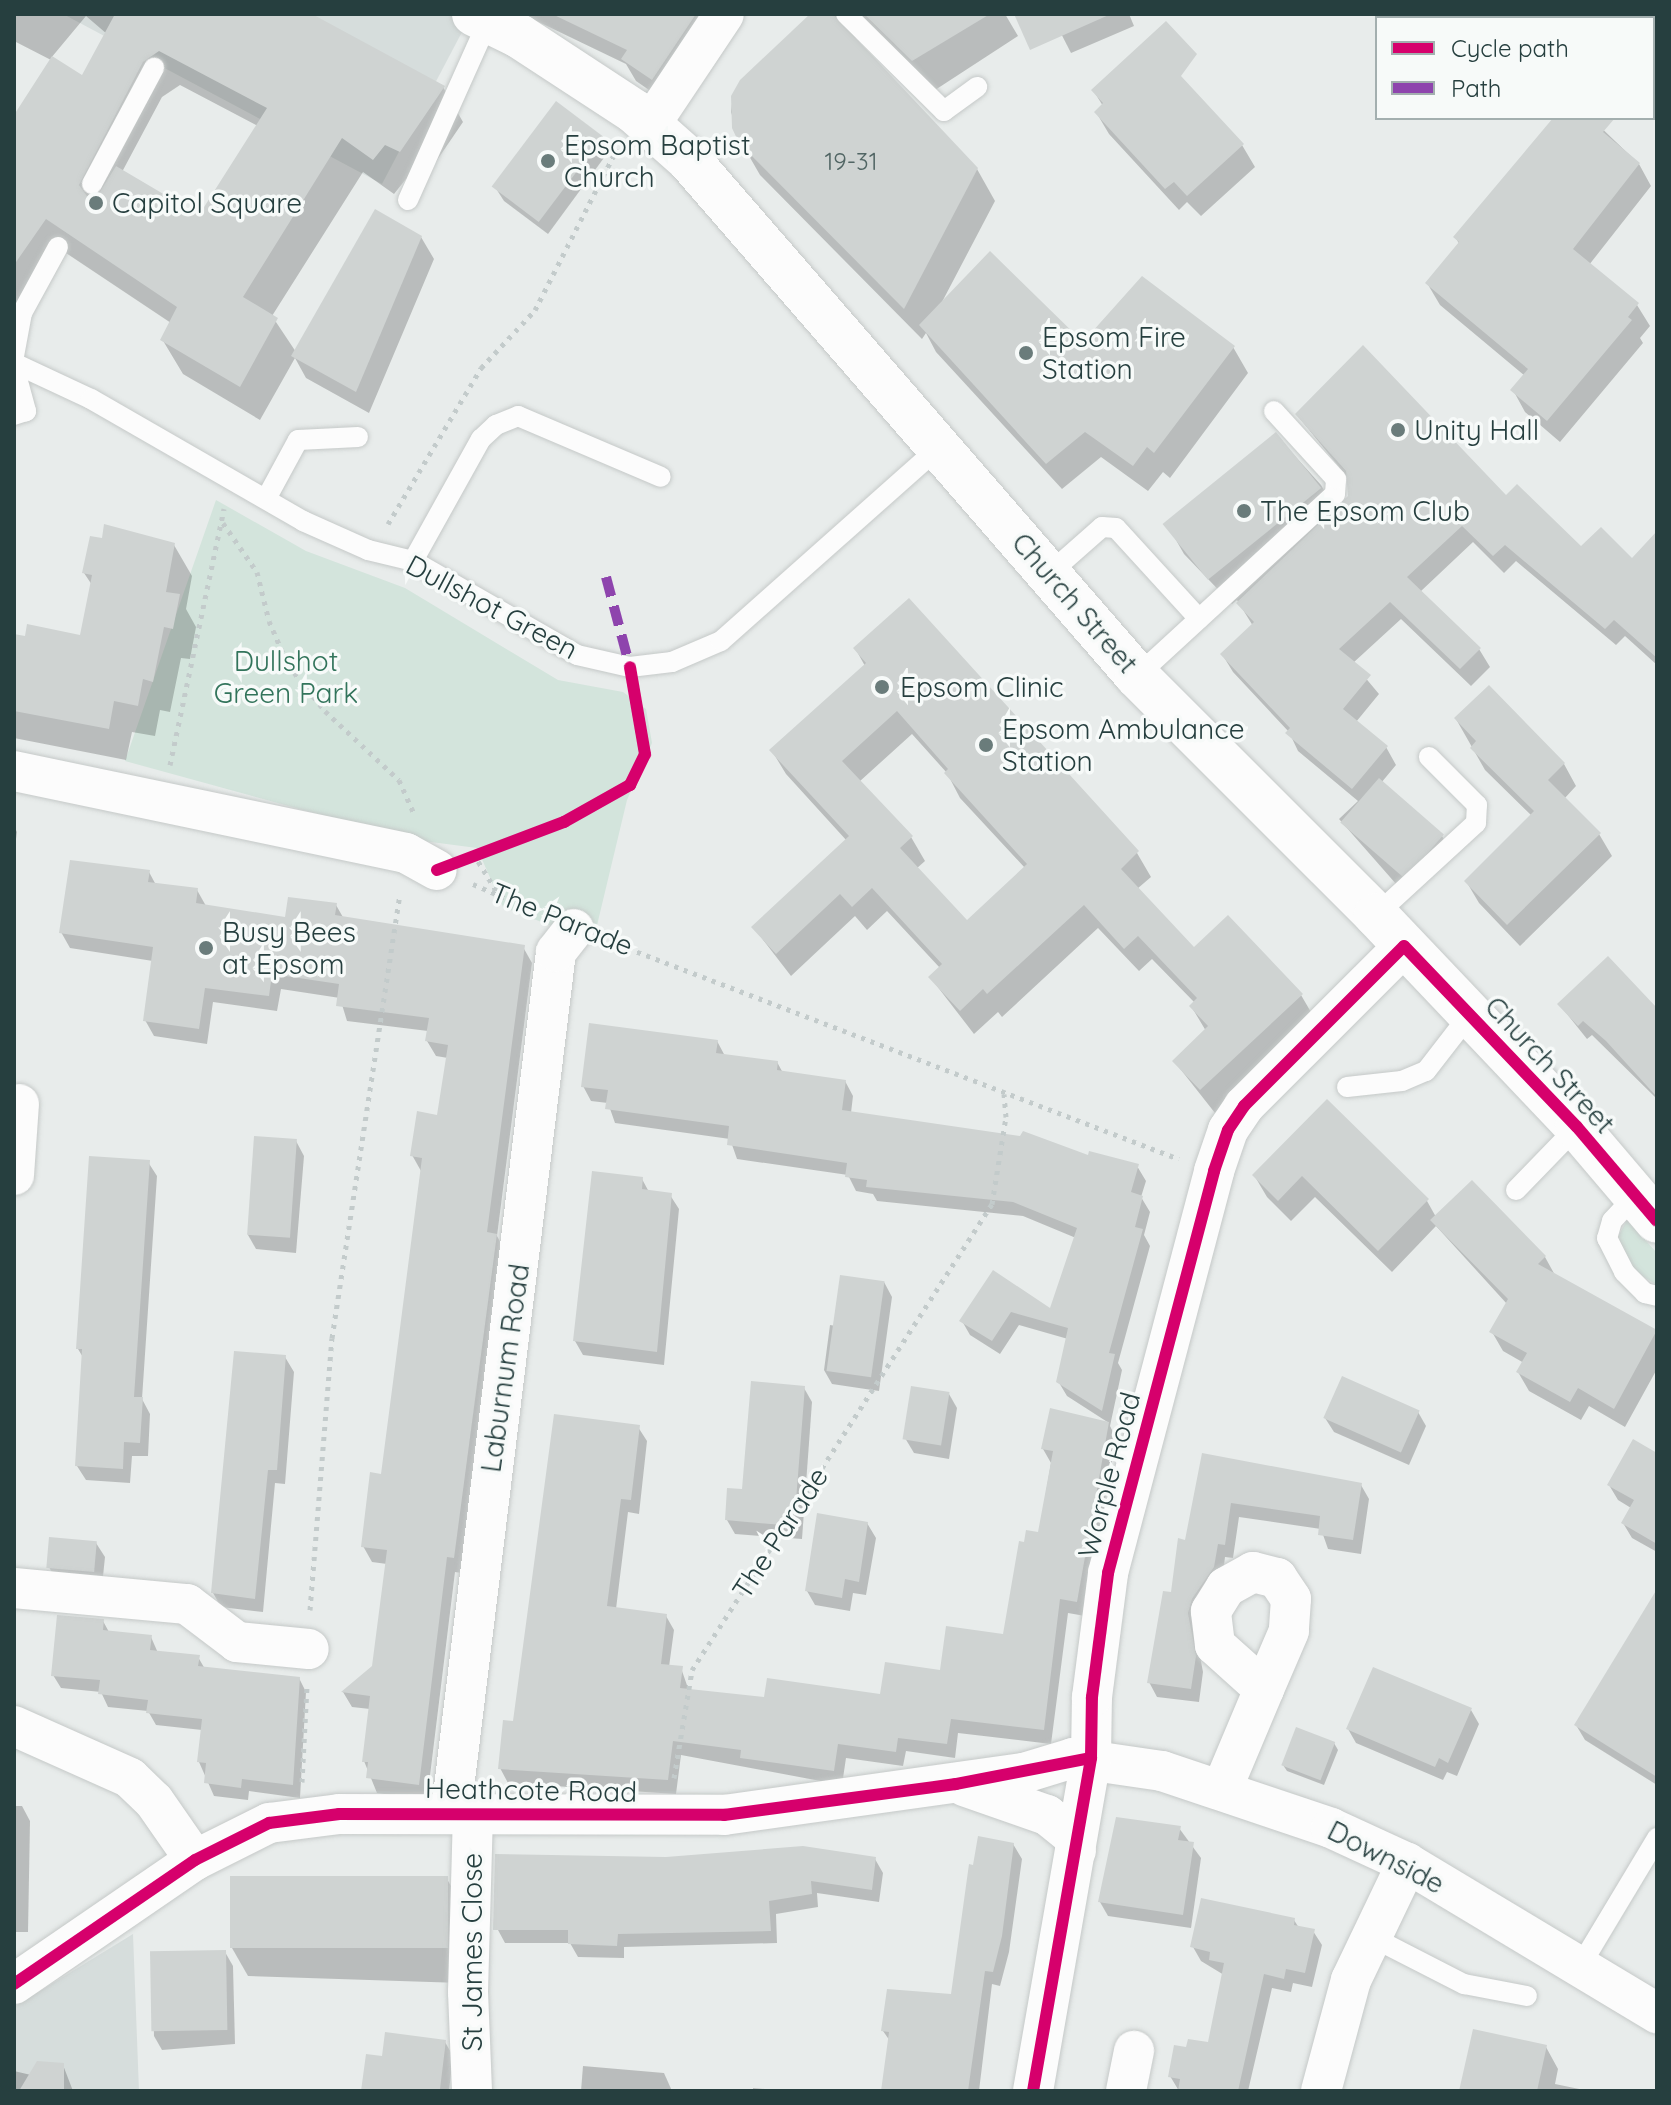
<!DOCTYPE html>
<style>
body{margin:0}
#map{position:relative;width:1671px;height:2105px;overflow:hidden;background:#e8eceb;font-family:Quicksand,sans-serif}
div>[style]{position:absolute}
.built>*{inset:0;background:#d6dddc}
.green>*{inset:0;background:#d3e4dc}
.shadow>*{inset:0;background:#0003}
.building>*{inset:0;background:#cfd3d2;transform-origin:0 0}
.path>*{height:5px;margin-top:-2.5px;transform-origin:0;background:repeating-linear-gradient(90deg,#c3cbcb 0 4px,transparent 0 10px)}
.roads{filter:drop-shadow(0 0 2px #c5c9c8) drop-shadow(0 0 2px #c5c9c8)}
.lane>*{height:20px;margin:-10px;padding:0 10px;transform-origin:10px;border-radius:10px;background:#fcfcfc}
.street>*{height:40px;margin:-20px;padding:0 20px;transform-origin:20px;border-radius:20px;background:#fcfcfc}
.secondary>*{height:44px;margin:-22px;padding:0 22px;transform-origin:22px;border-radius:22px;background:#fcfcfc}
.quiet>*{height:10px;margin-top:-5px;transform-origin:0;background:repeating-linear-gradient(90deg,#8e44ad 0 20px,transparent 0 30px)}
.cycleway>*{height:12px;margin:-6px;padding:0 6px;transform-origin:6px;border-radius:6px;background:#d6006c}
.dots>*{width:22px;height:22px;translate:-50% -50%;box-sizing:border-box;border:4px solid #f7faf9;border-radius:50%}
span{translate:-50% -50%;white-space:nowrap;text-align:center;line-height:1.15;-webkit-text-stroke:7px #f7faf9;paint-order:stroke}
.number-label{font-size:24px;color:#516564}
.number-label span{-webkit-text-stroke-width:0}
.poi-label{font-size:28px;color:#263f3f}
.left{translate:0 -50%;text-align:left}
.street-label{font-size:28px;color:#263f3f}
.park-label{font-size:28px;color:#32745b}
.frame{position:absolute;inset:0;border:16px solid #263f3f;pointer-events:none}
.legend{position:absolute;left:1375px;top:16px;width:280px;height:104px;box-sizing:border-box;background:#f7faf9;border:2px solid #a3afaf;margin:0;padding:10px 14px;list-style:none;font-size:24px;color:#263f3f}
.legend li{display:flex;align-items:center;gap:16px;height:40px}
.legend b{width:40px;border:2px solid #a3afaf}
</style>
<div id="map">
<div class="built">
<i style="clip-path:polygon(63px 14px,451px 14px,462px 32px,382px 184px)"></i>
<i style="clip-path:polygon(133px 1934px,139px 2091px,14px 2091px,14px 2007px)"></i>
</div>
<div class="green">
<i style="clip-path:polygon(216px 500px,306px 551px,405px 588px,558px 680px,623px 692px,646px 709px,652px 743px,627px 800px,593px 942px,503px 907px,477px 848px,408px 839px,125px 761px)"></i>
<i style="clip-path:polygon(1627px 1220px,1657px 1253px,1657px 1285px,1634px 1271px,1622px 1253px,1619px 1235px)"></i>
</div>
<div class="shadow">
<i style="clip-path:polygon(evenodd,14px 14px,308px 14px,443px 87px,463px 122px,420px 185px,406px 179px,394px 194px,363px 172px,272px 316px,296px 352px,421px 237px,434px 259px,369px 413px,306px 378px,295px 358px,260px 420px,183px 374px,162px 339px,171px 323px,66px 253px,14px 328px,14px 119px,51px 60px,14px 41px,14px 14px,86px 16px,107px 34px,83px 78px,51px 58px,86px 16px,14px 14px,180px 85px,258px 126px,200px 218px,122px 172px,162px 97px,180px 85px)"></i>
<i style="clip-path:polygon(522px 14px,698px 14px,710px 34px,665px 101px,636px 81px,626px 64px)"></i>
<i style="clip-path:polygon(813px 14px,1005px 14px,1018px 36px,932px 92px,858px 35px,852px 41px,977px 169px,995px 201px,942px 302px,1083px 345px,1233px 347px,1248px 373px,1170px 478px,1163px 472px,1148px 491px,1101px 457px,1062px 489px,936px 352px,926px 333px,922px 339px,760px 175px,741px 142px,731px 112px,733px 96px)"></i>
<i style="clip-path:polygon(1051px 14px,1129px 14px,1134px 26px,1071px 53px)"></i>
<i style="clip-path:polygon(1637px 14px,1657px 14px,1657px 30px,1653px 18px)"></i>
<i style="clip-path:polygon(1093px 90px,1242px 145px,1255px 167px,1201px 216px,1187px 202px,1179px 210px,1109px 134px,1096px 112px,1103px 106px)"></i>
<i style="clip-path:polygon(1555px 118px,1591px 118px,1639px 164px,1651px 186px,1589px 265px,1637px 305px,1650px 326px,1640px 338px,1643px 343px,1560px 442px,1525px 412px,1513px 390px,1525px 376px,1440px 305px,1427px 283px,1460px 245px,1455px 237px)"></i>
<i style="clip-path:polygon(601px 137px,609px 151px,548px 234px,504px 201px,495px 187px)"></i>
<i style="clip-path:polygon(1297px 415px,1506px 497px,1581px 549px,1657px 564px,1657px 665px,1625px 636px,1616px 645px,1516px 561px,1504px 573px,1473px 542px,1420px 592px,1479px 649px,1490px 667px,1471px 686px,1401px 619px,1353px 663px,1379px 694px,1356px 722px,1386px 747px,1396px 765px,1381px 783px,1442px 836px,1450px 851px,1404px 893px,1339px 819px,1358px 801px,1298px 751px,1289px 732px,1233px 672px,1222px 654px,1253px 626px,1237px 600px,1232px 604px,1184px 554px,1172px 533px,1276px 435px,1321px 485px,1336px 510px,1350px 497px,1348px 478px)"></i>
<i style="clip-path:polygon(103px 541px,174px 545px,192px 576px,186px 609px,196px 627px,190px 659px,181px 658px,170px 712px,160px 710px,155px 736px,132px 732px,126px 760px,14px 738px,14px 636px,81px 637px,92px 585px,84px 573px)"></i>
<i style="clip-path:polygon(evenodd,855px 648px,1137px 853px,1151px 877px,1137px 889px,1194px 950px,1301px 995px,1315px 1019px,1215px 1113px,1174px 1061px,1206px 1031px,1191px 1006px,1195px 1003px,1152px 959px,1139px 971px,1098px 928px,1002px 1017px,998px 1012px,974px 1034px,930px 977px,940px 968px,887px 911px,867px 930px,855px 916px,791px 976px,754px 928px,847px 841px,786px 774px,772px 751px,865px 666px,855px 648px,912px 734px,947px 773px,960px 798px,1025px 868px,967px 923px,916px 869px,925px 861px,911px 837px,859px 782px,912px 734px)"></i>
<i style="clip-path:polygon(1456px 719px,1564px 764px,1576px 786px,1564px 799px,1599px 834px,1612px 856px,1520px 946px,1479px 903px,1466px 881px,1532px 816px,1485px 770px)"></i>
<i style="clip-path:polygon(14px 826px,17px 832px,14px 853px)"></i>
<i style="clip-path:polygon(149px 872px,156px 885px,197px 890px,206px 906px,287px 919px,336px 905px,344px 919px,523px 947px,532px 963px,497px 1236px,505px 1251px,462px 1573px,455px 1572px,427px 1800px,377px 1793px,364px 1761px,370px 1709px,352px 1707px,343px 1692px,373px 1667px,387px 1564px,372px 1562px,363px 1546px,382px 1476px,421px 1171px,412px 1155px,439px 1117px,448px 1058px,436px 1056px,427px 1041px,428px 1031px,347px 1021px,340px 998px,281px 989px,277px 1011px,213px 1002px,207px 1044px,154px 1036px,145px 1020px,153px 961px,70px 948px,61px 932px)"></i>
<i style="clip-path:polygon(1559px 1004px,1657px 1011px,1657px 1099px,1592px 1035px,1587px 1039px)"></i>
<i style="clip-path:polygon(717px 1041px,725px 1056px,777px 1062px,783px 1073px,845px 1081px,853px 1096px,851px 1113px,1137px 1166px,1146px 1181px,1141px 1197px,1150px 1212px,1144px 1235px,1150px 1246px,1118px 1363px,1122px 1370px,1110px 1426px,1116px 1438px,1085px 1616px,1068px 1613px,1051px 1744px,958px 1733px,955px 1758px,906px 1751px,903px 1766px,846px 1758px,842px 1785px,681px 1755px,676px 1794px,508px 1783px,500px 1768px,638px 1427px,647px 1441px,639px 1514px,628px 1512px,616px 1609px,666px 1616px,674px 1630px,669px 1667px,681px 1668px,689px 1691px,749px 1699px,882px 1697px,942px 1672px,1004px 1636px,1025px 1544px,1039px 1534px,1051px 1463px,1043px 1449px,1052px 1410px,1109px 1423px,1067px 1396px,1058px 1381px,1068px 1339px,1019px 1325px,1000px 1354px,970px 1335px,962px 1321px,993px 1273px,1051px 1311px,1076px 1238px,1023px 1216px,877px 1201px,873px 1194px,856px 1191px,848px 1175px,737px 1159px,730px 1139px,615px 1123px,608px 1103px,591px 1101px,583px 1086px)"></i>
<i style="clip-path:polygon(1327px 1102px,1427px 1201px,1436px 1217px,1545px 1257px,1556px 1277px,1656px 1332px,1657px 1369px,1625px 1427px,1589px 1406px,1581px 1420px,1529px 1391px,1518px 1372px,1524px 1363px,1503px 1351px,1492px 1332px,1507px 1304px,1436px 1226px,1392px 1272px,1315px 1197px,1291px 1221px,1267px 1197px,1254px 1175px)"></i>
<i style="clip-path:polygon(296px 1141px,304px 1156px,296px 1253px,256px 1249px,248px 1235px)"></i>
<i style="clip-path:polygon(148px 1162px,157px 1176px,142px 1399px,150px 1414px,148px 1456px,132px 1456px,130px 1483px,86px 1480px,77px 1466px,84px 1359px,78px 1349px)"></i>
<i style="clip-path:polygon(642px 1179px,649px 1192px,670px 1195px,679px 1209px,664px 1365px,583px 1355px,575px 1341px)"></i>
<i style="clip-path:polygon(884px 1282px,892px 1297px,879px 1391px,832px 1384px,824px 1370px,830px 1325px,836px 1326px)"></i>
<i style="clip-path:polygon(285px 1357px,294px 1372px,285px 1484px,275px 1483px,263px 1612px,221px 1607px,213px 1593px)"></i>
<i style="clip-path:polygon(804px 1388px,812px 1402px,802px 1539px,735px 1534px,727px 1520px)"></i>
<i style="clip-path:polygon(949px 1394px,957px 1408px,949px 1459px,914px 1453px,905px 1438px)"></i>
<i style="clip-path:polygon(1418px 1412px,1426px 1426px,1409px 1465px,1334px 1432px,1325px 1418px)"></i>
<i style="clip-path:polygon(1204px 1455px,1361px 1485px,1369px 1499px,1361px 1554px,1328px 1549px,1321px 1529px,1239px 1517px,1233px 1558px,1225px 1557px,1222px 1582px,1195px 1630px,1203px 1672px,1199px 1702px,1157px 1697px,1149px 1682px,1187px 1542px)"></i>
<i style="clip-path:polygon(1657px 1456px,1657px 1552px,1632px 1538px,1623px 1523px,1631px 1508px,1618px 1500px,1609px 1485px)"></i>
<i style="clip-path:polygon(867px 1523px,876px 1538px,866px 1595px,853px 1593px,850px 1611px,815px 1605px,807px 1591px)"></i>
<i style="clip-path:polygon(96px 1543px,105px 1557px,102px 1586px,57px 1582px,49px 1567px)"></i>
<i style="clip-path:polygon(1657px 1592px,1657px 1785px,1585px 1740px,1576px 1725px)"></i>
<i style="clip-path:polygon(103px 1621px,109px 1632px,151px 1637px,158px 1653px,198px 1657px,205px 1669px,299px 1678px,306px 1692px,300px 1798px,249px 1791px,248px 1800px,214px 1796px,199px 1762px,202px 1730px,156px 1725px,148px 1711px,108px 1707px,101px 1692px,61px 1688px,53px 1675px)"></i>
<i style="clip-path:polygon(1471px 1710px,1479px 1724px,1457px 1776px,1447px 1772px,1443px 1780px,1356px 1743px,1348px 1729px)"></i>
<i style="clip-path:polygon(1334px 1743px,1338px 1750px,1324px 1785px,1287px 1771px,1283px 1765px)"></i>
<i style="clip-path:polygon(14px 1806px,22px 1806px,30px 1821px,28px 1932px,14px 1932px)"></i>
<i style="clip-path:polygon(1179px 1828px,1201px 1858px,1191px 1928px,1108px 1916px,1100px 1902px)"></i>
<i style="clip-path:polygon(1013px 1844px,1022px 1859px,1009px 1952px,1000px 1986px,992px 1984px,979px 2091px,883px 2091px,890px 2041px,883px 2031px,953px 1996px)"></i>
<i style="clip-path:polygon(875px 1859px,883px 1873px,879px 1902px,817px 1893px,818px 1907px,776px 1914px,777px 1943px,624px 1947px,624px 1958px,578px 1957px,570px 1943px,505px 1943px,498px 1930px)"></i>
<i style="clip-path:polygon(447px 1879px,463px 1907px,461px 1983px,248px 1976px,232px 1948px)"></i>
<i style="clip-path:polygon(1294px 1920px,1299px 1928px,1313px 1931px,1322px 1945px,1312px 1987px,1293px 1983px,1291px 1992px,1272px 1988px,1248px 2091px,1179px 2091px,1170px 2076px,1188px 2050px,1209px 2045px,1224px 1975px,1201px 1961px,1193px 1947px)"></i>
<i style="clip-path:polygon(225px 1952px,233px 1966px,235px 2044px,162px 2050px,154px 2036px,152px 1959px)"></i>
<i style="clip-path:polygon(445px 2042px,453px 2056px,449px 2091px,363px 2091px,368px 2057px,384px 2059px)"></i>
<i style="clip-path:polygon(1546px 2047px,1558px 2069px,1555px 2084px,1589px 2091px,1461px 2091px)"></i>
<i style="clip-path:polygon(63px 2065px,73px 2091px,14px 2091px,14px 2071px,31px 2075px)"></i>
<i style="clip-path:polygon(583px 2066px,664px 2073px,672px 2091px,581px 2091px)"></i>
<i style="clip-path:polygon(753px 2088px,789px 2091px,753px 2091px)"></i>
</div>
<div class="building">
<i style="clip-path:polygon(evenodd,115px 14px,312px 14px,445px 86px,400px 152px,385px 145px,373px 160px,342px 138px,243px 297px,278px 318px,240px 387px,160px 340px,177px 307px,46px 219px,14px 265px,14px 115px,52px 56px,82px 75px,115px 14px,159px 51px,267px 108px,199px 215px,116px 166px,98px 195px,87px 196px,79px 185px,143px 62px,159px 51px)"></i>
<i style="clip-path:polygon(552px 14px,696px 14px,652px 80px,621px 59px,627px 50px)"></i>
<i style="clip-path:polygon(810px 14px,833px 14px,978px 168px,904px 309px,739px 143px,732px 128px,731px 96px,740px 80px)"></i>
<i style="clip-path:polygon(864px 14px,990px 14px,912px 61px)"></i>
<i style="clip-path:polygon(1014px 14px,1111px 14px,1030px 50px)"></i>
<i style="clip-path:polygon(1166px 21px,1197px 54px,1181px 76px,1244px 144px,1187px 196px,1174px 182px,1165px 189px,1094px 112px,1103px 103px,1091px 90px)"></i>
<i style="left:556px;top:101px;width:59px;height:107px;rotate:37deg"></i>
<i style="clip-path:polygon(1553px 118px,1615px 118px,1603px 132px,1640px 163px,1573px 249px,1639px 303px,1628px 317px,1632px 320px,1547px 421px,1510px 390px,1528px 369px,1425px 283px,1459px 242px,1453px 237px)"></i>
<i style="clip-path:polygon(375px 209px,422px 236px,356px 392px,291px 356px)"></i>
<i style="clip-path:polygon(990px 251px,1083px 342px,1142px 276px,1235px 346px,1154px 453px,1147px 447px,1133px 466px,1085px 432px,1046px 464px,919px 325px)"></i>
<i style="clip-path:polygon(1363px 345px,1506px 495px,1517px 484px,1581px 546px,1601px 527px,1632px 558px,1657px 531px,1657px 658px,1614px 620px,1605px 629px,1505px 545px,1493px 556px,1462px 526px,1407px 577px,1481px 648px,1460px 669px,1390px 602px,1339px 649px,1371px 675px,1343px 709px,1388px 746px,1352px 789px,1285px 733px,1290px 728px,1220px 654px,1254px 622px,1236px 603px,1348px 496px,1346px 471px,1295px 414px)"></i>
<i style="left:1276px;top:432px;width:72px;height:146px;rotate:51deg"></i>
<i style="clip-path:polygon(104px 524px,175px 543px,166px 592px,180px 594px,173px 629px,164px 627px,153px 682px,143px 679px,138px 706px,114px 701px,109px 729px,14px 711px,14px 634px,25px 636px,27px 624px,80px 635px,92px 575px,82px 573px,90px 536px,102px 538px)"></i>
<i style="clip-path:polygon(evenodd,909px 598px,1139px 851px,1121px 869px,1194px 947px,1228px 915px,1303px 994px,1200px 1090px,1172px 1061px,1208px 1026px,1189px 1006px,1197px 998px,1138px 936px,1124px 949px,1084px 905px,987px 994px,983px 989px,960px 1011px,928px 977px,942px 964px,872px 888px,852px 907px,840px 894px,776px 954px,751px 927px,849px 836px,769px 750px,866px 663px,853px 648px,909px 598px,897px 711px,948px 769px,944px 773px,1027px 864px,967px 920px,900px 848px,913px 836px,842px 761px,897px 711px)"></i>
<i style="clip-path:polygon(1489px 685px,1565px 763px,1548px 780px,1601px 833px,1507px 925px,1464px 881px,1534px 811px,1470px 748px,1476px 741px,1454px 718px)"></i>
<i style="left:1379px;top:778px;width:86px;height:59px;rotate:41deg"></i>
<i style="clip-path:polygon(70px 860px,150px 870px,148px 882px,198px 888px,196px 903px,285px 917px,288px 897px,337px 903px,335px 915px,525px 945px,487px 1232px,497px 1234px,454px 1558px,447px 1557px,419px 1785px,366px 1778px,368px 1762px,362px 1762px,370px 1696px,341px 1692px,372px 1666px,387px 1550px,361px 1547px,370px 1472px,381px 1474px,393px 1382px,422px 1158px,410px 1156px,417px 1111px,437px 1115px,448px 1045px,425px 1041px,429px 1018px,336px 1006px,339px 984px,272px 974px,269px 996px,205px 988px,199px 1029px,143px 1021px,153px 947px,59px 933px)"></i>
<i style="clip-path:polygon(1608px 956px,1657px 1008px,1657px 1097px,1606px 1041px,1583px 1021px,1578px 1026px,1557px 1004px)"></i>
<i style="clip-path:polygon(589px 1023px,718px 1040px,716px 1053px,778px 1061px,777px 1070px,846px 1080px,842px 1110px,1020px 1136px,1023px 1131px,1088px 1155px,1089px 1151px,1139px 1164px,1131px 1192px,1143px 1196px,1135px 1227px,1143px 1229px,1109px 1353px,1115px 1354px,1102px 1411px,1056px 1382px,1068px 1328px,1011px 1312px,992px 1341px,959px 1321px,993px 1270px,1050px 1308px,1077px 1228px,1013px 1202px,866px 1187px,867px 1180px,845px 1177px,847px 1163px,727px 1145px,729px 1126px,605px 1109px,608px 1090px,581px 1087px)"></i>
<i style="clip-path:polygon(1327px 1099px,1429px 1199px,1378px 1251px,1302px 1176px,1278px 1201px,1252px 1175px)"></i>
<i style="left:254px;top:1136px;width:43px;height:99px;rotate:4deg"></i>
<i style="clip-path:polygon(89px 1156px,150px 1160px,134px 1397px,143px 1397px,140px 1443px,124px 1442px,123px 1469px,75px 1466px,82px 1349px,76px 1349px)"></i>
<i style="clip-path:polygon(592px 1171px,643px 1177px,642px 1189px,672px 1193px,657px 1352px,573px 1341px)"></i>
<i style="clip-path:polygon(1472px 1180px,1546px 1256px,1538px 1264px,1657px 1330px,1614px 1409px,1578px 1388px,1570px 1402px,1516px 1372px,1527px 1353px,1489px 1332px,1508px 1299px,1430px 1220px)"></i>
<i style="left:840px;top:1275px;width:45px;height:97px;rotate:8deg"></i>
<i style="clip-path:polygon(234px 1351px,286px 1355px,277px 1470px,268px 1470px,255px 1599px,211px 1593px)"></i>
<i style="left:1342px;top:1376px;width:85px;height:46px;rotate:24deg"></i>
<i style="clip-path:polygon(751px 1381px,805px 1386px,794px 1526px,725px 1520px,727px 1488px,742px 1489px)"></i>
<i style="left:911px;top:1386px;width:39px;height:54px;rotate:9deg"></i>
<i style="clip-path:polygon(1050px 1408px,1109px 1422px,1077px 1602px,1060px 1599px,1044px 1730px,951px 1719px,947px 1744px,898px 1738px,896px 1752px,838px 1744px,834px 1771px,740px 1758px,741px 1750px,673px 1741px,668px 1780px,498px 1769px,503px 1720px,513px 1721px,554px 1414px,640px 1425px,631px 1500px,621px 1499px,607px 1606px,667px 1614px,661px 1664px,683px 1666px,680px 1688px,764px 1697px,767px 1678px,880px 1694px,885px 1662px,940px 1670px,946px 1626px,1003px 1634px,1019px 1541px,1024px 1542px,1026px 1530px,1038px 1532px,1053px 1451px,1041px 1449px)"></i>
<i style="clip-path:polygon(1633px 1439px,1657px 1453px,1657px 1544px,1621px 1523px,1634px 1500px,1607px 1485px)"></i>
<i style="clip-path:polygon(1202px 1453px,1362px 1483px,1353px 1540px,1318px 1535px,1320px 1516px,1231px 1503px,1225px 1545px,1218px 1544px,1214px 1567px,1192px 1599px,1188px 1613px,1196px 1656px,1191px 1689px,1147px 1683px,1163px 1591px,1171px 1592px,1178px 1538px,1185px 1540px)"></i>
<i style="clip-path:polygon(817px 1513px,868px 1522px,859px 1582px,845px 1579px,842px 1598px,805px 1591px)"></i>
<i style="left:49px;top:1537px;width:48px;height:31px;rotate:5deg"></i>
<i style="clip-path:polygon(1657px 1589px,1657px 1777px,1574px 1725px)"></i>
<i style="clip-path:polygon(57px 1615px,104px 1619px,103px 1630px,152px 1635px,150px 1650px,200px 1655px,198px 1666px,300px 1677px,293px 1785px,242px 1779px,241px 1788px,204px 1783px,206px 1763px,197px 1762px,202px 1719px,146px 1713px,148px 1700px,98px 1694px,100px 1680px,51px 1676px)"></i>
<i style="clip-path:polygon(1373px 1667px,1472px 1708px,1448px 1763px,1439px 1758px,1435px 1767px,1346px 1729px)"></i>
<i style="left:1296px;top:1727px;width:42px;height:41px;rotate:21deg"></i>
<i style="clip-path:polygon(1116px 1817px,1181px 1826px,1178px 1840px,1194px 1842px,1183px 1915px,1098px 1902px)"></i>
<i style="clip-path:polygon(978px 1836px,1014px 1843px,1002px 1936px,993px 1972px,985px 1971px,968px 2091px,881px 2091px,889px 2032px,881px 2031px,887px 1989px,951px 1994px,969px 1864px,973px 1865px)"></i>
<i style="clip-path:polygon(803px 1846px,876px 1857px,872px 1890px,811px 1881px,812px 1894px,769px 1901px,771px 1931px,618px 1934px,617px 1946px,568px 1944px,568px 1930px,493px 1930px,495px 1854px,666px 1857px)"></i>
<i style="left:230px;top:1876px;width:218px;height:72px"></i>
<i style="clip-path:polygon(1201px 1898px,1295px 1918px,1294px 1925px,1315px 1929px,1305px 1973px,1286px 1969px,1284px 1979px,1264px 1974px,1238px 2091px,1178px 2091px,1180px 2079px,1168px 2077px,1174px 2045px,1186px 2047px,1188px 2039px,1208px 2042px,1224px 1963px,1209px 1960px,1210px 1952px,1190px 1947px)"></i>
<i style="left:226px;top:1950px;width:80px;height:76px;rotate:89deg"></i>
<i style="clip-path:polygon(1473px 2029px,1547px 2045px,1537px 2091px,1459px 2091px)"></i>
<i style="clip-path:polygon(385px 2032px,446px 2040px,440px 2089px,361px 2091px,366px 2054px,382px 2056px)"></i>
<i style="clip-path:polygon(37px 2061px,64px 2063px,64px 2091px,19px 2091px)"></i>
</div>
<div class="path">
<i style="left:223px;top:523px;width:60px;rotate:55.2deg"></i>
<i style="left:257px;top:572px;width:50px;rotate:76.2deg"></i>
<i style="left:269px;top:621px;width:48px;rotate:66.6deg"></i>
<i style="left:288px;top:665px;width:59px;rotate:51.2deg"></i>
<i style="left:325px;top:711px;width:101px;rotate:43deg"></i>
<i style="left:399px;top:780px;width:36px;rotate:66deg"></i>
<i style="left:388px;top:524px;width:182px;rotate:-59.2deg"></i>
<i style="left:481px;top:368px;width:79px;rotate:-47deg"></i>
<i style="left:535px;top:310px;width:181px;rotate:-63deg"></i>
<i style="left:170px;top:765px;width:262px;rotate:-78.1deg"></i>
<i style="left:473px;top:853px;width:46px;rotate:58.4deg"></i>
<i style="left:473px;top:884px;width:70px;rotate:23.6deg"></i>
<i style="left:609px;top:941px;width:610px;rotate:20.93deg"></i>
<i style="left:310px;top:1610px;width:273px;rotate:-85.4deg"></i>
<i style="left:332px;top:1338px;width:449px;rotate:-81.3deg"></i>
<i style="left:674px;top:1778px;width:109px;rotate:-80.5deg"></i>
<i style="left:692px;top:1670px;width:554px;rotate:-57.23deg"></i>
<i style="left:992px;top:1204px;width:88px;rotate:-80.9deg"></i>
<i style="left:1006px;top:1117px;width:23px;rotate:-95deg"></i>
<i style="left:302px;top:1782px;width:94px;rotate:-87deg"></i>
</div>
<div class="roads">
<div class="lane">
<i style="left:846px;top:14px;width:138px;rotate:44.7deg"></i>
<i style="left:944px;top:111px;width:41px;rotate:-36deg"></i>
<i style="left:1653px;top:98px;width:5px;rotate:37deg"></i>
<i style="left:92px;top:184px;width:132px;rotate:-61.9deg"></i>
<i style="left:408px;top:200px;width:196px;rotate:-65.9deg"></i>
<i style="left:14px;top:356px;width:44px;rotate:-79.5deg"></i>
<i style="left:22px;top:313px;width:75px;rotate:-61.4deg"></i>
<i style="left:14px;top:363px;width:85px;rotate:25.1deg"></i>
<i style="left:91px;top:399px;width:245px;rotate:29.9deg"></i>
<i style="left:303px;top:521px;width:71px;rotate:24deg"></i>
<i style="left:368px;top:550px;width:46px;rotate:13.7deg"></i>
<i style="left:413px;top:561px;width:189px;rotate:29.8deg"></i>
<i style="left:577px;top:655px;width:54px;rotate:12.8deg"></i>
<i style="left:630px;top:667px;width:42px;rotate:-6.8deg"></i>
<i style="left:672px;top:662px;width:53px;rotate:-23.2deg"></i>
<i style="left:721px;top:641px;width:290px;rotate:-41.6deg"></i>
<i style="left:14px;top:367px;width:46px;rotate:74.7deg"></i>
<i style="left:26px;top:411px;width:13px;rotate:162deg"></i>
<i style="left:266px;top:499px;width:67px;rotate:-61.5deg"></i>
<i style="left:298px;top:440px;width:60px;rotate:-2.9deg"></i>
<i style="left:413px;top:561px;width:140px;rotate:-60.9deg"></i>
<i style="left:481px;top:439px;width:21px;rotate:-43deg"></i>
<i style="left:496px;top:425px;width:24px;rotate:-22deg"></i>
<i style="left:518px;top:416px;width:155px;rotate:23.1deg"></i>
<i style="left:1051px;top:572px;width:68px;rotate:-41.4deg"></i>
<i style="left:1102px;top:527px;width:14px;rotate:4deg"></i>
<i style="left:1116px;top:528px;width:123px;rotate:47.6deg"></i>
<i style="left:1137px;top:676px;width:269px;rotate:-42.6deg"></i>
<i style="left:1335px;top:494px;width:15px;rotate:-86deg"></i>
<i style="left:1336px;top:479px;width:92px;rotate:-132.4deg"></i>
<i style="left:1376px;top:915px;width:136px;rotate:-42.6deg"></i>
<i style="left:1476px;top:823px;width:18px;rotate:-87deg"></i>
<i style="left:1477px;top:805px;width:68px;rotate:-135deg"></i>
<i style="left:1347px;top:1087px;width:55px;rotate:-6.2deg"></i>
<i style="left:1402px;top:1081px;width:26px;rotate:-23deg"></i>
<i style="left:1426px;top:1071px;width:72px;rotate:-52.3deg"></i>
<i style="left:1516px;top:1190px;width:88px;rotate:-45.9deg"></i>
<i style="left:1636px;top:1195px;width:35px;rotate:133deg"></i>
<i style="left:1612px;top:1221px;width:18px;rotate:106deg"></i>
<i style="left:1607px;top:1238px;width:38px;rotate:63deg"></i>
<i style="left:1624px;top:1272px;width:30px;rotate:45deg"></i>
<i style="left:1645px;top:1293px;width:12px;rotate:14deg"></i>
<i style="left:1370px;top:1936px;width:106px;rotate:27.1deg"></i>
<i style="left:1464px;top:1984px;width:64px;rotate:10.8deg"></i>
<i style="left:1579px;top:1968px;width:152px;rotate:-59deg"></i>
</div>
<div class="street">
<i style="left:650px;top:125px;width:133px;rotate:-56.3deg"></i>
<i style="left:14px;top:771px;width:400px;rotate:11.8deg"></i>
<i style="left:406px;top:853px;width:35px;rotate:29deg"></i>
<i style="left:14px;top:1175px;width:71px;rotate:-86deg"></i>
<i style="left:14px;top:1588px;width:174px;rotate:5.3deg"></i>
<i style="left:187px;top:1604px;width:63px;rotate:37.2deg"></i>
<i style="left:237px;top:1642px;width:72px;rotate:5.6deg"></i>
<i style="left:14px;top:1726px;width:127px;rotate:24.1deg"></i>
<i style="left:130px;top:1778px;width:33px;rotate:44deg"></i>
<i style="left:154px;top:1801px;width:72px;rotate:55.2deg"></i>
<i style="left:964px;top:1786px;width:88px;rotate:19.3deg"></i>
<i style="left:1047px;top:1815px;width:35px;rotate:39deg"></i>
<i style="left:1074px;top:1837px;width:14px;rotate:82deg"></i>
<i style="left:1222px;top:1789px;width:108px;rotate:-67.2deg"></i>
<i style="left:1264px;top:1689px;width:66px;rotate:-138.1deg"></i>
<i style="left:1215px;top:1645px;width:34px;rotate:-97deg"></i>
<i style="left:1211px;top:1611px;width:28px;rotate:-58deg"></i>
<i style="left:1226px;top:1587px;width:31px;rotate:-29deg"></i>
<i style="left:1253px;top:1572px;width:25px;rotate:14deg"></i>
<i style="left:1277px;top:1578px;width:25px;rotate:56deg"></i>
<i style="left:1291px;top:1599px;width:32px;rotate:94deg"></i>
<i style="left:1289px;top:1631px;width:63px;rotate:113.3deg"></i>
<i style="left:451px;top:1812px;width:866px;rotate:-83.04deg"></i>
<i style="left:556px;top:952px;width:29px;rotate:-52deg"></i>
<i style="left:14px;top:1984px;width:219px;rotate:-34.4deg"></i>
<i style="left:195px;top:1860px;width:83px;rotate:-26.6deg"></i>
<i style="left:269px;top:1823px;width:71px;rotate:-7.3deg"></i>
<i style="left:339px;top:1814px;width:385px;rotate:0.1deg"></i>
<i style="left:724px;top:1815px;width:303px;rotate:-8deg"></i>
<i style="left:1024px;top:1773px;width:51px;rotate:-17deg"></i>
<i style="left:1073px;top:1758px;width:90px;rotate:8.3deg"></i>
<i style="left:1162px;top:1771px;width:178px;rotate:18.6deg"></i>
<i style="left:1331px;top:1828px;width:84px;rotate:24.7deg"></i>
<i style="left:1407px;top:1863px;width:292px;rotate:31deg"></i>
<i style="left:472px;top:2091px;width:99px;rotate:-92.3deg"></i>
<i style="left:468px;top:1992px;width:180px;rotate:-88.4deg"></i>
<i style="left:1033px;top:2091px;width:338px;rotate:-80.1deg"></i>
<i style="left:1091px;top:1758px;width:61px;rotate:-89.1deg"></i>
<i style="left:1092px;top:1697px;width:125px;rotate:-82.6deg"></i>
<i style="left:1108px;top:1573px;width:416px;rotate:-75.2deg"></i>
<i style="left:1214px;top:1171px;width:43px;rotate:-71.1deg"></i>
<i style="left:1228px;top:1130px;width:29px;rotate:-56deg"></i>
<i style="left:1244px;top:1106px;width:226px;rotate:-45deg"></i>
<i style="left:1126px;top:2091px;width:41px;rotate:-78.7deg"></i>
<i style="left:1321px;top:2091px;width:115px;rotate:-74.9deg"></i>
<i style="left:1351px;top:1980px;width:130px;rotate:-64.4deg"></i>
</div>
<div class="secondary">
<i style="left:474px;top:14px;width:50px;rotate:26.1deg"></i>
<i style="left:519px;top:36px;width:139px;rotate:33.2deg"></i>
<i style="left:635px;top:112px;width:72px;rotate:41.6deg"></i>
<i style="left:689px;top:160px;width:683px;rotate:49.03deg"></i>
<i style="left:1137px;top:676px;width:338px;rotate:45deg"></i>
<i style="left:1376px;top:915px;width:292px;rotate:46.5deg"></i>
<i style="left:1577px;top:1127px;width:123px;rotate:49.6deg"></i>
</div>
</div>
<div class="quiet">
<i style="left:606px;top:577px;width:93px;rotate:75.1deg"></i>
</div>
<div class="cycleway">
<i style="left:437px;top:870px;width:136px;rotate:-20.7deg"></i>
<i style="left:564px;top:822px;width:76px;rotate:-29.3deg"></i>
<i style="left:630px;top:785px;width:34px;rotate:-64deg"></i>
<i style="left:645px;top:754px;width:88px;rotate:-99.8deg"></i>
<i style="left:14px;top:1984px;width:219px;rotate:-34.4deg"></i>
<i style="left:195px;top:1860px;width:83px;rotate:-26.6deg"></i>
<i style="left:269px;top:1823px;width:71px;rotate:-7.3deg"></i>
<i style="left:339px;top:1814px;width:385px;rotate:0.1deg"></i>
<i style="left:724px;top:1815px;width:234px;rotate:-7.6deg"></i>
<i style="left:956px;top:1784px;width:137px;rotate:-10.9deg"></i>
<i style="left:1033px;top:2091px;width:338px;rotate:-80.1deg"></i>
<i style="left:1091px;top:1758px;width:61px;rotate:-89.1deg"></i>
<i style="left:1092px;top:1697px;width:125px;rotate:-82.6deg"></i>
<i style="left:1108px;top:1573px;width:416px;rotate:-75.2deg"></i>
<i style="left:1214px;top:1171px;width:43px;rotate:-71.1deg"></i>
<i style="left:1228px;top:1130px;width:29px;rotate:-56deg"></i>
<i style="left:1244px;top:1106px;width:226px;rotate:-45deg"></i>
<i style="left:1404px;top:946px;width:250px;rotate:46.3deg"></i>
<i style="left:1577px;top:1127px;width:123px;rotate:49.6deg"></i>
</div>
<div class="dots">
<i style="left:548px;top:161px;background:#6a7c7b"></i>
<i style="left:96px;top:203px;background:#6a7c7b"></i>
<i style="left:1026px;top:353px;background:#6a7c7b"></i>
<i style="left:1398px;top:430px;background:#6a7c7b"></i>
<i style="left:1244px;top:511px;background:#6a7c7b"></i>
<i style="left:882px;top:687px;background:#6a7c7b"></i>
<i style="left:986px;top:745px;background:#6a7c7b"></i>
<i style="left:206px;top:948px;background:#6a7c7b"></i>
</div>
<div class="number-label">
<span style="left:851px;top:162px">19-31</span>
</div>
<div class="poi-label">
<span class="left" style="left:564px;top:161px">Epsom Baptist<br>Church</span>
<span class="left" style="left:112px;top:203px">Capitol Square</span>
<span class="left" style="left:1042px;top:353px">Epsom Fire<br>Station</span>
<span class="left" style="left:1414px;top:430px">Unity Hall</span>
<span class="left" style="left:1260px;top:511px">The Epsom Club</span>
<span class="left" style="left:900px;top:687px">Epsom Clinic</span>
<span class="left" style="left:1002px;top:745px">Epsom Ambulance<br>Station</span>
<span class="left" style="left:222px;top:948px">Busy Bees<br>at Epsom</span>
</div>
<div class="street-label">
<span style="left:1075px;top:603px;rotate:49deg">Church Street</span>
<span style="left:492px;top:607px;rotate:28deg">Dullshot Green</span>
<span style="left:562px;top:919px;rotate:22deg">The Parade</span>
<span style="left:1550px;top:1065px;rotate:47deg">Church Street</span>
<span style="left:505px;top:1368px;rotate:-82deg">Laburnum Road</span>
<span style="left:1109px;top:1475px;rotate:-75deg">Worple Road</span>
<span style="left:780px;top:1533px;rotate:-57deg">The Parade</span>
<span style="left:531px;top:1790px;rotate:1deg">Heathcote Road</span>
<span style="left:1386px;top:1857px;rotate:27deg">Downside</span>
<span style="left:472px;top:1952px;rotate:-90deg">St James Close</span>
</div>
<div class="park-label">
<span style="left:286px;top:677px">Dullshot<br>Green Park</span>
</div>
<div class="frame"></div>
<ul class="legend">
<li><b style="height:10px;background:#d6006c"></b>Cycle path</li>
<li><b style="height:10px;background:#8e44ad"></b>Path</li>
</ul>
</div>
